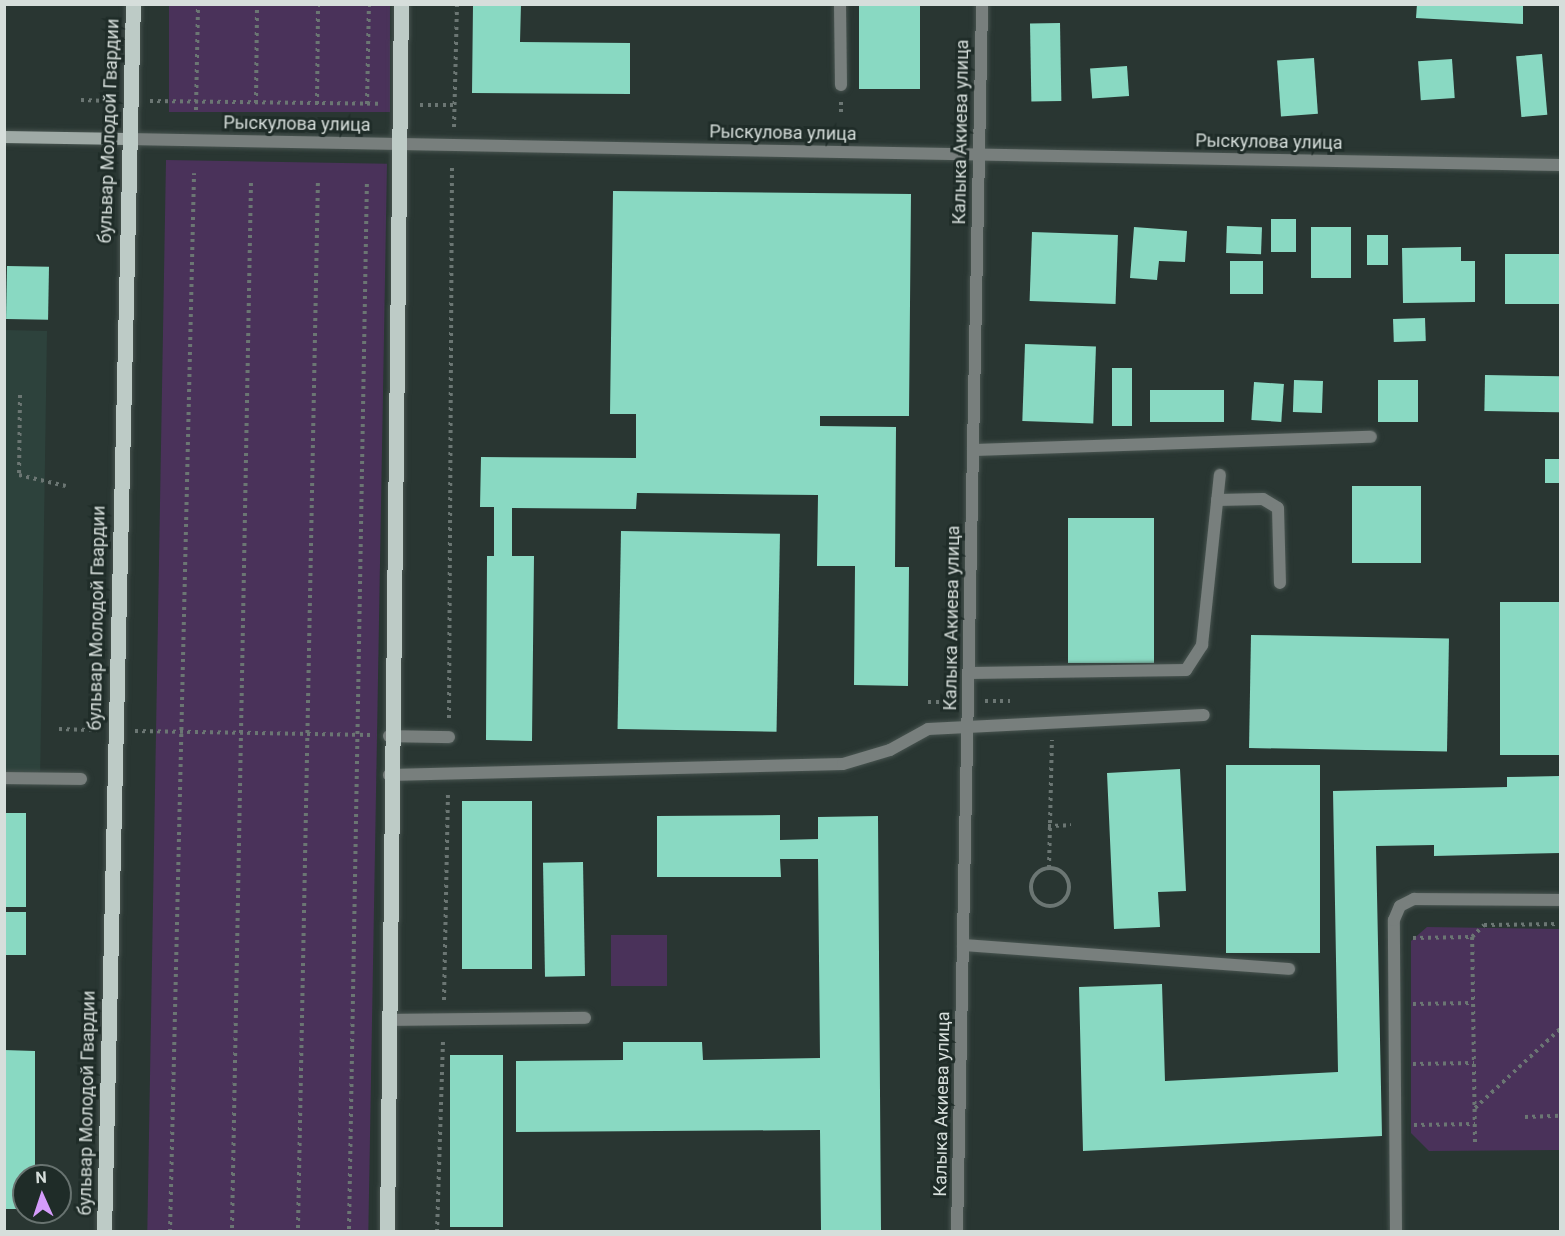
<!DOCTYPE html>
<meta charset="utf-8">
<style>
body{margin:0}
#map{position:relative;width:1565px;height:1236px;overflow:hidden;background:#293632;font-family:Roboto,sans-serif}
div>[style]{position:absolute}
.built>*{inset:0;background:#2d423c}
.green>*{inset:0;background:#4a325a;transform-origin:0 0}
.building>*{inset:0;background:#89d9c2;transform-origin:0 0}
.path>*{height:4px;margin-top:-2px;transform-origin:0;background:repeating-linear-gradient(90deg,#6b7673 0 3px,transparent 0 7.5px)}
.path>.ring{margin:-2px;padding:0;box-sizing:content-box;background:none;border:4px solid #6b7673;border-radius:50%}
.roads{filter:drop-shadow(0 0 2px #485450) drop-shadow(0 0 2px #485450)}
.service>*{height:12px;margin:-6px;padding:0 6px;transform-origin:6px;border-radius:6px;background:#787f7d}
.tertiary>*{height:12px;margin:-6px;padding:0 6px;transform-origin:6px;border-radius:6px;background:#787f7d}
.secondary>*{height:12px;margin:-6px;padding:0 6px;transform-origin:6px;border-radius:6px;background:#9faaa6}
.primary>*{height:15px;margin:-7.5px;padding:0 7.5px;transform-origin:7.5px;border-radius:7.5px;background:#bdcbc6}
span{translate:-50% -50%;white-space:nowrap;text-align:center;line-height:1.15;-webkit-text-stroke:6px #1f2c28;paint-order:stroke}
.street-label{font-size:18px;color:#d6dedb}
.frame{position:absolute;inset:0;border:6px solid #d6dedb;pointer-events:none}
.north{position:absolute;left:12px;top:1164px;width:60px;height:60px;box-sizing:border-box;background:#1f2c28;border:2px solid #687370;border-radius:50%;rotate:357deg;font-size:16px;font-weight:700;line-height:24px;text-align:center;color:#d6dedb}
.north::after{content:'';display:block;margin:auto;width:21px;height:27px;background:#d59cfb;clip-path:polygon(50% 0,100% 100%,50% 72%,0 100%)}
</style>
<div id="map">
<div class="built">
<i style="clip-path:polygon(5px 330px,47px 331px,40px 784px,5px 784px)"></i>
</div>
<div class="green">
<i style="left:169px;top:5px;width:221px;height:107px"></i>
<i style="left:166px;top:160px;width:221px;height:1071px;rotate:1deg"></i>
<i style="clip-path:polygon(1427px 927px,1560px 929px,1560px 1150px,1429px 1151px,1411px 1133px,1411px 941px)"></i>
<i style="left:611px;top:935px;width:56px;height:51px"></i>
</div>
<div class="building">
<i style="clip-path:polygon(473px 4px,521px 4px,520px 42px,630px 43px,630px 94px,472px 93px)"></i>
<i style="left:859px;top:4px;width:61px;height:85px"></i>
<i style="clip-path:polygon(1417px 4px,1523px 4px,1523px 24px,1416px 18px)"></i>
<i style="left:1060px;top:23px;width:78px;height:30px;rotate:89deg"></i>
<i style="left:1542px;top:54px;width:61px;height:26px;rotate:85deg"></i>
<i style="left:1314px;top:58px;width:56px;height:37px;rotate:86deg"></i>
<i style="left:1452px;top:59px;width:39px;height:34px;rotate:86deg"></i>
<i style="left:1127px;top:66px;width:30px;height:37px;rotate:86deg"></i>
<i style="clip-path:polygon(613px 191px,911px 194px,909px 416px,820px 416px,820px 426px,896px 427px,895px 567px,909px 567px,908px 686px,854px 685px,855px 566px,817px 566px,818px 495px,637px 493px,636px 509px,512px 508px,512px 556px,534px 556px,532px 741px,486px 740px,487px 556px,494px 556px,494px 507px,480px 507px,481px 457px,636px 458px,636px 414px,610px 414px)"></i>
<i style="left:1271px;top:219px;width:25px;height:33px"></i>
<i style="left:1227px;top:226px;width:35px;height:27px;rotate:2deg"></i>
<i style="clip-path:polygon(1134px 227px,1187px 231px,1185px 262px,1159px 261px,1157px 280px,1130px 278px)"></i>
<i style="left:1311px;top:227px;width:40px;height:51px"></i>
<i style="left:1032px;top:232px;width:86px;height:69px;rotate:2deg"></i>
<i style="left:1367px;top:235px;width:21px;height:30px"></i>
<i style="clip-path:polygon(1461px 247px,1461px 261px,1475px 261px,1475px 302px,1403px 303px,1402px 248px)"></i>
<i style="left:1560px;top:254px;width:50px;height:55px;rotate:90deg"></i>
<i style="left:1230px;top:261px;width:33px;height:33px"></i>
<i style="left:7px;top:266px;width:42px;height:53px;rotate:1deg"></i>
<i style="left:1425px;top:318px;width:23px;height:32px;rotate:88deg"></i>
<i style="left:1025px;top:344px;width:71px;height:77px;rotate:2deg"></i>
<i style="left:1112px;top:368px;width:20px;height:58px"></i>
<i style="left:1485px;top:375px;width:75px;height:36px;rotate:1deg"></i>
<i style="left:1294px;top:380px;width:29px;height:32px;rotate:2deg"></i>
<i style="left:1378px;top:380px;width:40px;height:42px"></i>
<i style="left:1254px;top:382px;width:30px;height:38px;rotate:4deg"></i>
<i style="left:1224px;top:390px;width:32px;height:74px;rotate:90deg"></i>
<i style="left:1545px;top:459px;width:15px;height:24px"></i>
<i style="left:1352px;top:486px;width:69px;height:77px"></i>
<i style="left:1068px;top:518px;width:86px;height:145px"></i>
<i style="left:621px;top:531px;width:159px;height:198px;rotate:1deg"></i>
<i style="left:1560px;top:602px;width:153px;height:60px;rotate:90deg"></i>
<i style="left:1251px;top:635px;width:198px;height:113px;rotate:1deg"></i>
<i style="left:1320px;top:765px;width:188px;height:94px;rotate:90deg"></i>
<i style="clip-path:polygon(1180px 769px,1186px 891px,1158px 892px,1160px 927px,1114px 929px,1107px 773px)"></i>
<i style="clip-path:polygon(1560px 776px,1560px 853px,1434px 856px,1434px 845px,1376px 846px,1382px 1136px,1083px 1151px,1079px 987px,1162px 984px,1165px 1081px,1338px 1072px,1333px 791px,1507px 787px,1507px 777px)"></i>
<i style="left:462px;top:801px;width:70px;height:168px"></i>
<i style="left:4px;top:813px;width:22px;height:94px"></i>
<i style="clip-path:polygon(780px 815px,780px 840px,818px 839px,818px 817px,878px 816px,881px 1230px,821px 1230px,820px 1130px,516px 1132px,516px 1061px,623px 1060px,623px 1042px,702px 1042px,703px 1060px,820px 1058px,818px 859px,780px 859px,781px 877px,657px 877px,657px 816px)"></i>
<i style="left:583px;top:862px;width:114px;height:40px;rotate:89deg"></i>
<i style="left:5px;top:912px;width:21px;height:43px"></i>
<i style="clip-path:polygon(4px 1050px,35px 1051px,35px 1176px,24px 1176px,24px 1209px,4px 1209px)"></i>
<i style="left:450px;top:1055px;width:53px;height:172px"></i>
</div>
<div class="path">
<i style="left:81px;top:100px;width:29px;rotate:2deg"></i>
<i style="left:150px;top:101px;width:230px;rotate:0.7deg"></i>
<i style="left:841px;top:102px;width:15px;rotate:90deg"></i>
<i style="left:256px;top:103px;width:99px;rotate:-89.4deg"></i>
<i style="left:317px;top:104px;width:100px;rotate:-89.4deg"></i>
<i style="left:367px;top:104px;width:100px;rotate:-88.9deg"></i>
<i style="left:420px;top:105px;width:36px"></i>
<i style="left:196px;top:110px;width:106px;rotate:-88.9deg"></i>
<i style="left:454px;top:127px;width:123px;rotate:-88.6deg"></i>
<i style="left:20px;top:395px;width:80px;rotate:90.7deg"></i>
<i style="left:19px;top:475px;width:48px;rotate:13.2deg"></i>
<i style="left:985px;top:701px;width:25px"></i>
<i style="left:928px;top:702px;width:20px"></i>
<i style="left:449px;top:718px;width:554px;rotate:-89.69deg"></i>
<i style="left:59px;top:729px;width:38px;rotate:2deg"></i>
<i style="left:135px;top:731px;width:235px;rotate:1deg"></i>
<i style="left:1048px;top:826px;width:23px;rotate:-2deg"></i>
<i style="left:1049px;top:868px;width:128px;rotate:-88.7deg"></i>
<i class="ring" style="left:1031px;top:868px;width:34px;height:34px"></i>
<i style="left:1413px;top:938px;width:59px;rotate:-1deg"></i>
<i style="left:444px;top:1000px;width:209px;rotate:-88.9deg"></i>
<i style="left:1413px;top:1004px;width:60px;rotate:-1deg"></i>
<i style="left:1413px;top:1064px;width:61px;rotate:-0.9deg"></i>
<i style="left:1475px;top:1108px;width:116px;rotate:-42.9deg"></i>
<i style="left:1525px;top:1117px;width:35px;rotate:-2deg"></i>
<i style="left:1414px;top:1125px;width:61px;rotate:-0.9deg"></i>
<i style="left:1475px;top:1142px;width:205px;rotate:-90.8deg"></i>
<i style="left:1472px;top:937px;width:17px;rotate:-45deg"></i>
<i style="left:1484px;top:925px;width:76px;rotate:-0.8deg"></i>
<i style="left:232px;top:1228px;width:1047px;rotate:-88.96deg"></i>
<i style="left:298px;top:1228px;width:1047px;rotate:-88.91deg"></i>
<i style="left:349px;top:1229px;width:1048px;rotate:-89.02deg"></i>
<i style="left:170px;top:1232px;width:1059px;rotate:-88.7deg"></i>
<i style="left:437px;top:1232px;width:195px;rotate:-88.2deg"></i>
</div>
<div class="roads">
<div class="service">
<i style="left:840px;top:4px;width:81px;rotate:89.3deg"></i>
<i style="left:973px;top:450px;width:398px;rotate:-1.9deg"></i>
<i style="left:1217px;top:500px;width:46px;rotate:-1.2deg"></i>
<i style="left:1263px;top:499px;width:17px;rotate:31deg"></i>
<i style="left:1278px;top:508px;width:75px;rotate:88.5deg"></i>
<i style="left:969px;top:673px;width:217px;rotate:-0.8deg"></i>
<i style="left:1186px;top:670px;width:30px;rotate:-57deg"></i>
<i style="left:1202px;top:645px;width:171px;rotate:-84deg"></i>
<i style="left:389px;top:736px;width:60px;rotate:1deg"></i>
<i style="left:389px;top:775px;width:454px;rotate:-1.4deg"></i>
<i style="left:843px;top:764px;width:49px;rotate:-16.6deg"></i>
<i style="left:890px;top:750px;width:43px;rotate:-28.9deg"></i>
<i style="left:928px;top:729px;width:276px;rotate:-2.9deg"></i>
<i style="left:4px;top:778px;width:77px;rotate:0.7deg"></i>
<i style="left:963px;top:945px;width:327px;rotate:4.2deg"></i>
<i style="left:388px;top:1020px;width:197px;rotate:-0.6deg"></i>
<i style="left:1396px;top:1232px;width:312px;rotate:-90.4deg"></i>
<i style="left:1394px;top:920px;width:15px;rotate:-67deg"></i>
<i style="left:1400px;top:906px;width:16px;rotate:-27deg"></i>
<i style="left:1414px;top:899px;width:146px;rotate:0.4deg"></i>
</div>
<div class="tertiary">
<i style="left:127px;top:139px;width:1433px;rotate:1.04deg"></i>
<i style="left:957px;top:1232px;width:1228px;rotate:-88.83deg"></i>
</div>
<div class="secondary">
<i style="left:4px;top:137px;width:123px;rotate:0.9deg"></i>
</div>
<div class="primary">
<i style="left:104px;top:1232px;width:1228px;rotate:-88.65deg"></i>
<i style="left:387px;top:1232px;width:1228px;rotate:-89.35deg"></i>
</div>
</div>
<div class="street-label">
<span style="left:297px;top:124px;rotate:1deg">Рыскулова улица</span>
<span style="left:109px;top:131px;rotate:-88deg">бульвар Молодой Гвардии</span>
<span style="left:961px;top:132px;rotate:-89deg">Калыка Акиева улица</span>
<span style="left:783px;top:133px;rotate:1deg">Рыскулова улица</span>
<span style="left:1269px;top:142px;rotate:1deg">Рыскулова улица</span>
<span style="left:97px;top:618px;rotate:-89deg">бульвар Молодой Гвардии</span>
<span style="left:952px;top:618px;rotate:-89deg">Калыка Акиева улица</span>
<span style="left:87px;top:1103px;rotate:-89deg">бульвар Молодой Гвардии</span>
<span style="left:942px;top:1104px;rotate:-89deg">Калыка Акиева улица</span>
</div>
<div class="frame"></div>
<div class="north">N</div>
</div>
